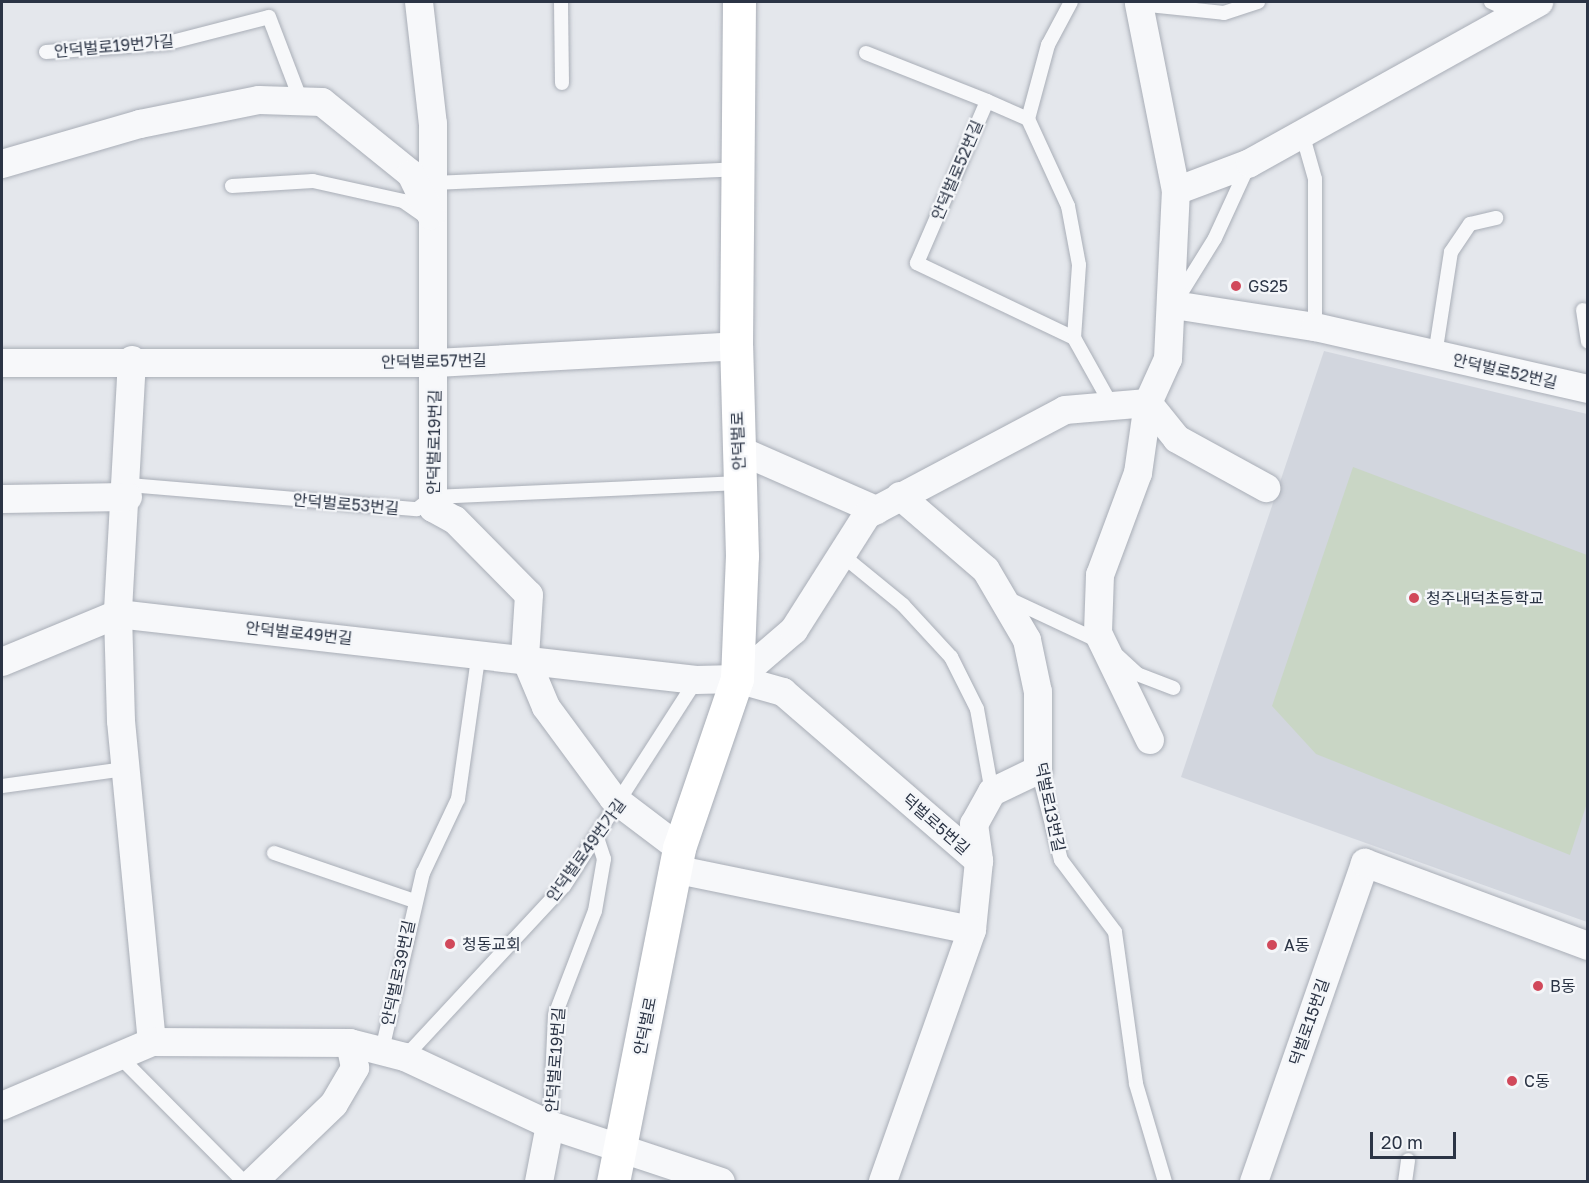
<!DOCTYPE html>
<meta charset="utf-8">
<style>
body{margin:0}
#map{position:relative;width:1589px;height:1183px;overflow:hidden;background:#e4e7ec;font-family:"Golos Text","Noto Sans KR",sans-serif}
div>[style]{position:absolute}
.built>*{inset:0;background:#d2d6de}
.green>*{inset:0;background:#c9d6c5}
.roads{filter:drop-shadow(0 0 2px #a9aeb7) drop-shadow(0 0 2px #a9aeb7)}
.lane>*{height:14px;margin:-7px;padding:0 7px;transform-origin:7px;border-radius:7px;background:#f7f8fa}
.street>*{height:28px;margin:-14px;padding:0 14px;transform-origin:14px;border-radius:14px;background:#f7f8fa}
.secondary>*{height:33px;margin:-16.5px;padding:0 16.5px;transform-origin:16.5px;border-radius:16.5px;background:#fff}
.dots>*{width:16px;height:16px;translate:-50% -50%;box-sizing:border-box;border:3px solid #f4f6f9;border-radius:50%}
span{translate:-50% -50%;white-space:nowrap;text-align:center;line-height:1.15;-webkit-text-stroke:4.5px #f4f6f9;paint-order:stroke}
.street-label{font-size:16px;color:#2b3445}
.poi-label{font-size:16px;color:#2b3445}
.left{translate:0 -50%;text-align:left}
.frame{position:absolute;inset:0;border:3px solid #2b3445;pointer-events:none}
.scale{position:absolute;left:1370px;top:1132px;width:86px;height:27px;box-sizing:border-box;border:3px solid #2b3445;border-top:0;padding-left:8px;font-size:18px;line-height:21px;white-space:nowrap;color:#2b3445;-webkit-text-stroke:4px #f4f6f9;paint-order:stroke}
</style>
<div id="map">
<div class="built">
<i style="clip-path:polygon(1324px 351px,1587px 414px,1587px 922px,1181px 777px)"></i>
</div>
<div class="green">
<i style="clip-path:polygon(1353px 467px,1587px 555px,1587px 803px,1570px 855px,1316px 754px,1272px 706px)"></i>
</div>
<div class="roads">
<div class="lane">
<i style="left:561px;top:2px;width:81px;rotate:89.3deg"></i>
<i style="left:1491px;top:2px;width:29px;rotate:25deg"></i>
<i style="left:1139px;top:4px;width:85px;rotate:6deg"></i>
<i style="left:1224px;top:13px;width:36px;rotate:-18deg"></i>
<i style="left:46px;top:52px;width:122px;rotate:-4.2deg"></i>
<i style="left:168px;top:43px;width:104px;rotate:-14.4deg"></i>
<i style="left:269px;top:17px;width:90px;rotate:69.1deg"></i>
<i style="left:866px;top:53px;width:130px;rotate:21.6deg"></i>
<i style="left:1028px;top:119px;width:77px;rotate:-74.9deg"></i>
<i style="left:1048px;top:45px;width:49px;rotate:-61.9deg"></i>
<i style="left:1302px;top:133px;width:48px;rotate:74.2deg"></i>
<i style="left:1315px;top:179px;width:148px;rotate:90deg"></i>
<i style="left:434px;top:183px;width:303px;rotate:-2.6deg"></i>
<i style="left:232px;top:186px;width:81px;rotate:-3.5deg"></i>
<i style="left:313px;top:181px;width:92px;rotate:12.5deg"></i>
<i style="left:403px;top:201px;width:28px;rotate:35deg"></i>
<i style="left:1176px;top:301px;width:74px;rotate:-58.2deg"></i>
<i style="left:1215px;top:238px;width:81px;rotate:-65.3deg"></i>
<i style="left:1583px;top:310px;width:32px;rotate:81deg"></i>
<i style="left:1074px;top:338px;width:174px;rotate:-154.5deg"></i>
<i style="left:917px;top:263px;width:176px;rotate:-66.6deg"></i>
<i style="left:987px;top:101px;width:45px;rotate:23.7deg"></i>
<i style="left:1028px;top:119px;width:96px;rotate:65.3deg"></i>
<i style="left:1068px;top:206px;width:60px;rotate:79.4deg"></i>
<i style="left:1079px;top:265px;width:73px;rotate:93.9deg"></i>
<i style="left:1074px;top:338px;width:78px;rotate:60.8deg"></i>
<i style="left:1435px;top:355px;width:104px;rotate:-81.2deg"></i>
<i style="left:1451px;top:252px;width:34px;rotate:-56deg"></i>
<i style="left:1470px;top:224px;width:27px;rotate:-13deg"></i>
<i style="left:129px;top:485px;width:289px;rotate:4.8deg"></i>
<i style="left:417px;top:509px;width:20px;rotate:-37deg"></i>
<i style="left:433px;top:497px;width:307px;rotate:-2.6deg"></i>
<i style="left:842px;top:555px;width:79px;rotate:39.3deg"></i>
<i style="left:903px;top:605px;width:71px;rotate:47.3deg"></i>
<i style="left:951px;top:657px;width:58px;rotate:63.4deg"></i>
<i style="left:977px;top:709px;width:84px;rotate:79.8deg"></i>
<i style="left:1007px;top:598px;width:104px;rotate:25.1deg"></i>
<i style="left:1118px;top:656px;width:26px;rotate:43deg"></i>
<i style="left:1137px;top:674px;width:39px;rotate:21deg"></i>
<i style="left:1038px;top:770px;width:93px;rotate:75.7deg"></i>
<i style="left:1061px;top:860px;width:90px;rotate:53.1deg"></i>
<i style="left:1115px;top:932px;width:153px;rotate:82.1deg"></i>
<i style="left:1136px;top:1084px;width:102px;rotate:73.5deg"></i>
<i style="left:2px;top:786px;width:124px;rotate:-7.9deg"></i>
<i style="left:274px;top:853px;width:148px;rotate:18.9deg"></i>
<i style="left:382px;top:1050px;width:182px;rotate:-77deg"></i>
<i style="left:423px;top:873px;width:82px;rotate:-64.7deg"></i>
<i style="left:458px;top:799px;width:148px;rotate:-81.9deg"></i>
<i style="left:119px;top:1056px;width:177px;rotate:45.2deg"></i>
<i style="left:405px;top:1057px;width:233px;rotate:-47.1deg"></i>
<i style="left:564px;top:886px;width:245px;rotate:-57.3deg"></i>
<i style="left:550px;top:1125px;width:110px;rotate:-87.4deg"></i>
<i style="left:555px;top:1015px;width:111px;rotate:-69deg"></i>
<i style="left:595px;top:911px;width:53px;rotate:-80.2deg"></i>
<i style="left:604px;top:859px;width:22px;rotate:-108deg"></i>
<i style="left:1405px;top:1182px;width:22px;rotate:-82deg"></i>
</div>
<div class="street">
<i style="left:419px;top:2px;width:123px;rotate:83.5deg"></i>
<i style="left:433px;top:124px;width:384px;rotate:90deg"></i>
<i style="left:433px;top:508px;width:25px;rotate:29deg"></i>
<i style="left:455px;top:520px;width:105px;rotate:45.4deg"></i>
<i style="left:529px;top:595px;width:62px;rotate:93.7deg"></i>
<i style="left:525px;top:657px;width:54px;rotate:67.2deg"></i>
<i style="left:546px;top:707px;width:113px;rotate:53.6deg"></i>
<i style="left:613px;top:798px;width:83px;rotate:37.1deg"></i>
<i style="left:2px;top:164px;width:144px;rotate:-16.2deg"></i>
<i style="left:140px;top:124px;width:121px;rotate:-11.4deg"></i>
<i style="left:259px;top:100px;width:63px;rotate:1.8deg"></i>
<i style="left:322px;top:102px;width:114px;rotate:39deg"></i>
<i style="left:411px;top:174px;width:46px;rotate:64deg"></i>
<i style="left:1176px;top:191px;width:79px;rotate:-20.7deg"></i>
<i style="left:1250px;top:163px;width:331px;rotate:-29.1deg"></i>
<i style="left:1174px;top:305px;width:143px;rotate:8.9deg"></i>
<i style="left:1315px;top:327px;width:280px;rotate:12.8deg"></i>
<i style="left:132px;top:360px;width:254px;rotate:93.2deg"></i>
<i style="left:118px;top:614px;width:107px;rotate:88.4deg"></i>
<i style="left:121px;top:721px;width:322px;rotate:84.5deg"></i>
<i style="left:2px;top:363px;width:434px"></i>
<i style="left:436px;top:363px;width:300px;rotate:-3.2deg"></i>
<i style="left:1148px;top:403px;width:71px;rotate:98.1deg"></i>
<i style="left:1138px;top:473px;width:109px;rotate:110.4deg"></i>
<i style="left:1100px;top:575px;width:58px;rotate:92deg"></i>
<i style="left:1098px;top:633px;width:119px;rotate:64.1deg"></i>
<i style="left:1148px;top:403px;width:46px;rotate:51.1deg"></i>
<i style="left:1177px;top:439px;width:102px;rotate:28.8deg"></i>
<i style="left:739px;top:450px;width:150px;rotate:23.7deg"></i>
<i style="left:900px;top:496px;width:113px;rotate:40.7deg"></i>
<i style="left:986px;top:570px;width:81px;rotate:59.6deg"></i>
<i style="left:1027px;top:640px;width:53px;rotate:78.1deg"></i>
<i style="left:1038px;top:692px;width:78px;rotate:90deg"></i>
<i style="left:1038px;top:770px;width:51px;rotate:154.4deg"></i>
<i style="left:992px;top:792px;width:37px;rotate:119deg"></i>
<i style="left:974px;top:824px;width:37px;rotate:82deg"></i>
<i style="left:2px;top:499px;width:126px;rotate:-0.9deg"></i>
<i style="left:2px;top:662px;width:126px;rotate:-22.5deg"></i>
<i style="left:118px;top:614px;width:582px;rotate:6.51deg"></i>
<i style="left:696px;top:680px;width:41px;rotate:-1.4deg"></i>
<i style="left:737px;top:679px;width:48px;rotate:15.8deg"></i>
<i style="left:783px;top:692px;width:259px;rotate:40.8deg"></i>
<i style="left:979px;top:861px;width:69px;rotate:95.8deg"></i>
<i style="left:972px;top:930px;width:267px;rotate:109.5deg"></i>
<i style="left:737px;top:679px;width:75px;rotate:-40.7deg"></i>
<i style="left:794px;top:630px;width:136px;rotate:-57.6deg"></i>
<i style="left:867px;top:515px;width:224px;rotate:-27.9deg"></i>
<i style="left:1065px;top:410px;width:83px;rotate:-4.8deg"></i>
<i style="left:1148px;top:403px;width:48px;rotate:-65.6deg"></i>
<i style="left:1168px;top:359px;width:168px;rotate:-87.3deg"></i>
<i style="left:1176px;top:191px;width:191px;rotate:-101.2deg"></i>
<i style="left:674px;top:869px;width:304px;rotate:11.6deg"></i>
<i style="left:2px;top:1106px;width:163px;rotate:-23.1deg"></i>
<i style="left:152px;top:1042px;width:198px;rotate:0.3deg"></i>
<i style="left:350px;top:1043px;width:57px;rotate:14.3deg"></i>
<i style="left:405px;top:1057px;width:160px;rotate:25.1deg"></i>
<i style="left:550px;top:1125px;width:180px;rotate:18.4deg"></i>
<i style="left:253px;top:1182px;width:112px;rotate:-43.9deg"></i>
<i style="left:334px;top:1104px;width:42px;rotate:-59.7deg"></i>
<i style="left:355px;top:1068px;width:25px;rotate:-101deg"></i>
<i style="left:539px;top:1182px;width:58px;rotate:-79.1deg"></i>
<i style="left:1254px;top:1182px;width:338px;rotate:-70.8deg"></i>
<i style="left:1365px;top:863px;width:238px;rotate:20.4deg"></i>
</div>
<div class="secondary">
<i style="left:613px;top:1182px;width:340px;rotate:-78.8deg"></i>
<i style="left:679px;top:848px;width:179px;rotate:-71.1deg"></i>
<i style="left:737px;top:679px;width:123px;rotate:-87.7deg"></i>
<i style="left:742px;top:556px;width:210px;rotate:-91.6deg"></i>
<i style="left:736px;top:346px;width:344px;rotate:-89.5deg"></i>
</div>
</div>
<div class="dots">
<i style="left:1236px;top:286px;background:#d1495b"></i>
<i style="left:1414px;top:598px;background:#d1495b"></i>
<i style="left:450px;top:944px;background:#d1495b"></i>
<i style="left:1272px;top:945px;background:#d1495b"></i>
<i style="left:1538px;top:986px;background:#d1495b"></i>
<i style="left:1512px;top:1081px;background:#d1495b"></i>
</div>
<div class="street-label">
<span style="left:114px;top:46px;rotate:-5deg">안덕벌로19번가길</span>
<span style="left:957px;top:170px;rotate:-67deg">안덕벌로52번길</span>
<span style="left:434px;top:361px;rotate:-1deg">안덕벌로57번길</span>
<span style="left:1505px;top:371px;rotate:13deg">안덕벌로52번길</span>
<span style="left:738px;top:441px;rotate:-92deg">안덕벌로</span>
<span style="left:434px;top:442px;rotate:-89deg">안덕벌로19번길</span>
<span style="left:346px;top:504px;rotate:5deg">안덕벌로53번길</span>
<span style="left:299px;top:633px;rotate:6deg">안덕벌로49번길</span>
<span style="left:1050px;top:807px;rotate:78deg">덕벌로13번길</span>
<span style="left:936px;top:824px;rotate:41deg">덕벌로5번길</span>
<span style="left:586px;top:850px;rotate:-54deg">안덕벌로49번가길</span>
<span style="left:398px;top:973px;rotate:-78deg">안덕벌로39번길</span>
<span style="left:1309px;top:1022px;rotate:-71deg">덕벌로15번길</span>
<span style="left:645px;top:1026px;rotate:-79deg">안덕벌로</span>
<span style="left:555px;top:1060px;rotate:-86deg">안덕벌로19번길</span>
</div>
<div class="poi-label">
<span class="left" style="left:1248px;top:286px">GS25</span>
<span class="left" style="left:1426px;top:598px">청주내덕초등학교</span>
<span class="left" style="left:462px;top:944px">청동교회</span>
<span class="left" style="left:1284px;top:945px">A동</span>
<span class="left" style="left:1550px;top:986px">B동</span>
<span class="left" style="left:1524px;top:1081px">C동</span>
</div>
<div class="frame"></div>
<div class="scale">20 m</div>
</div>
